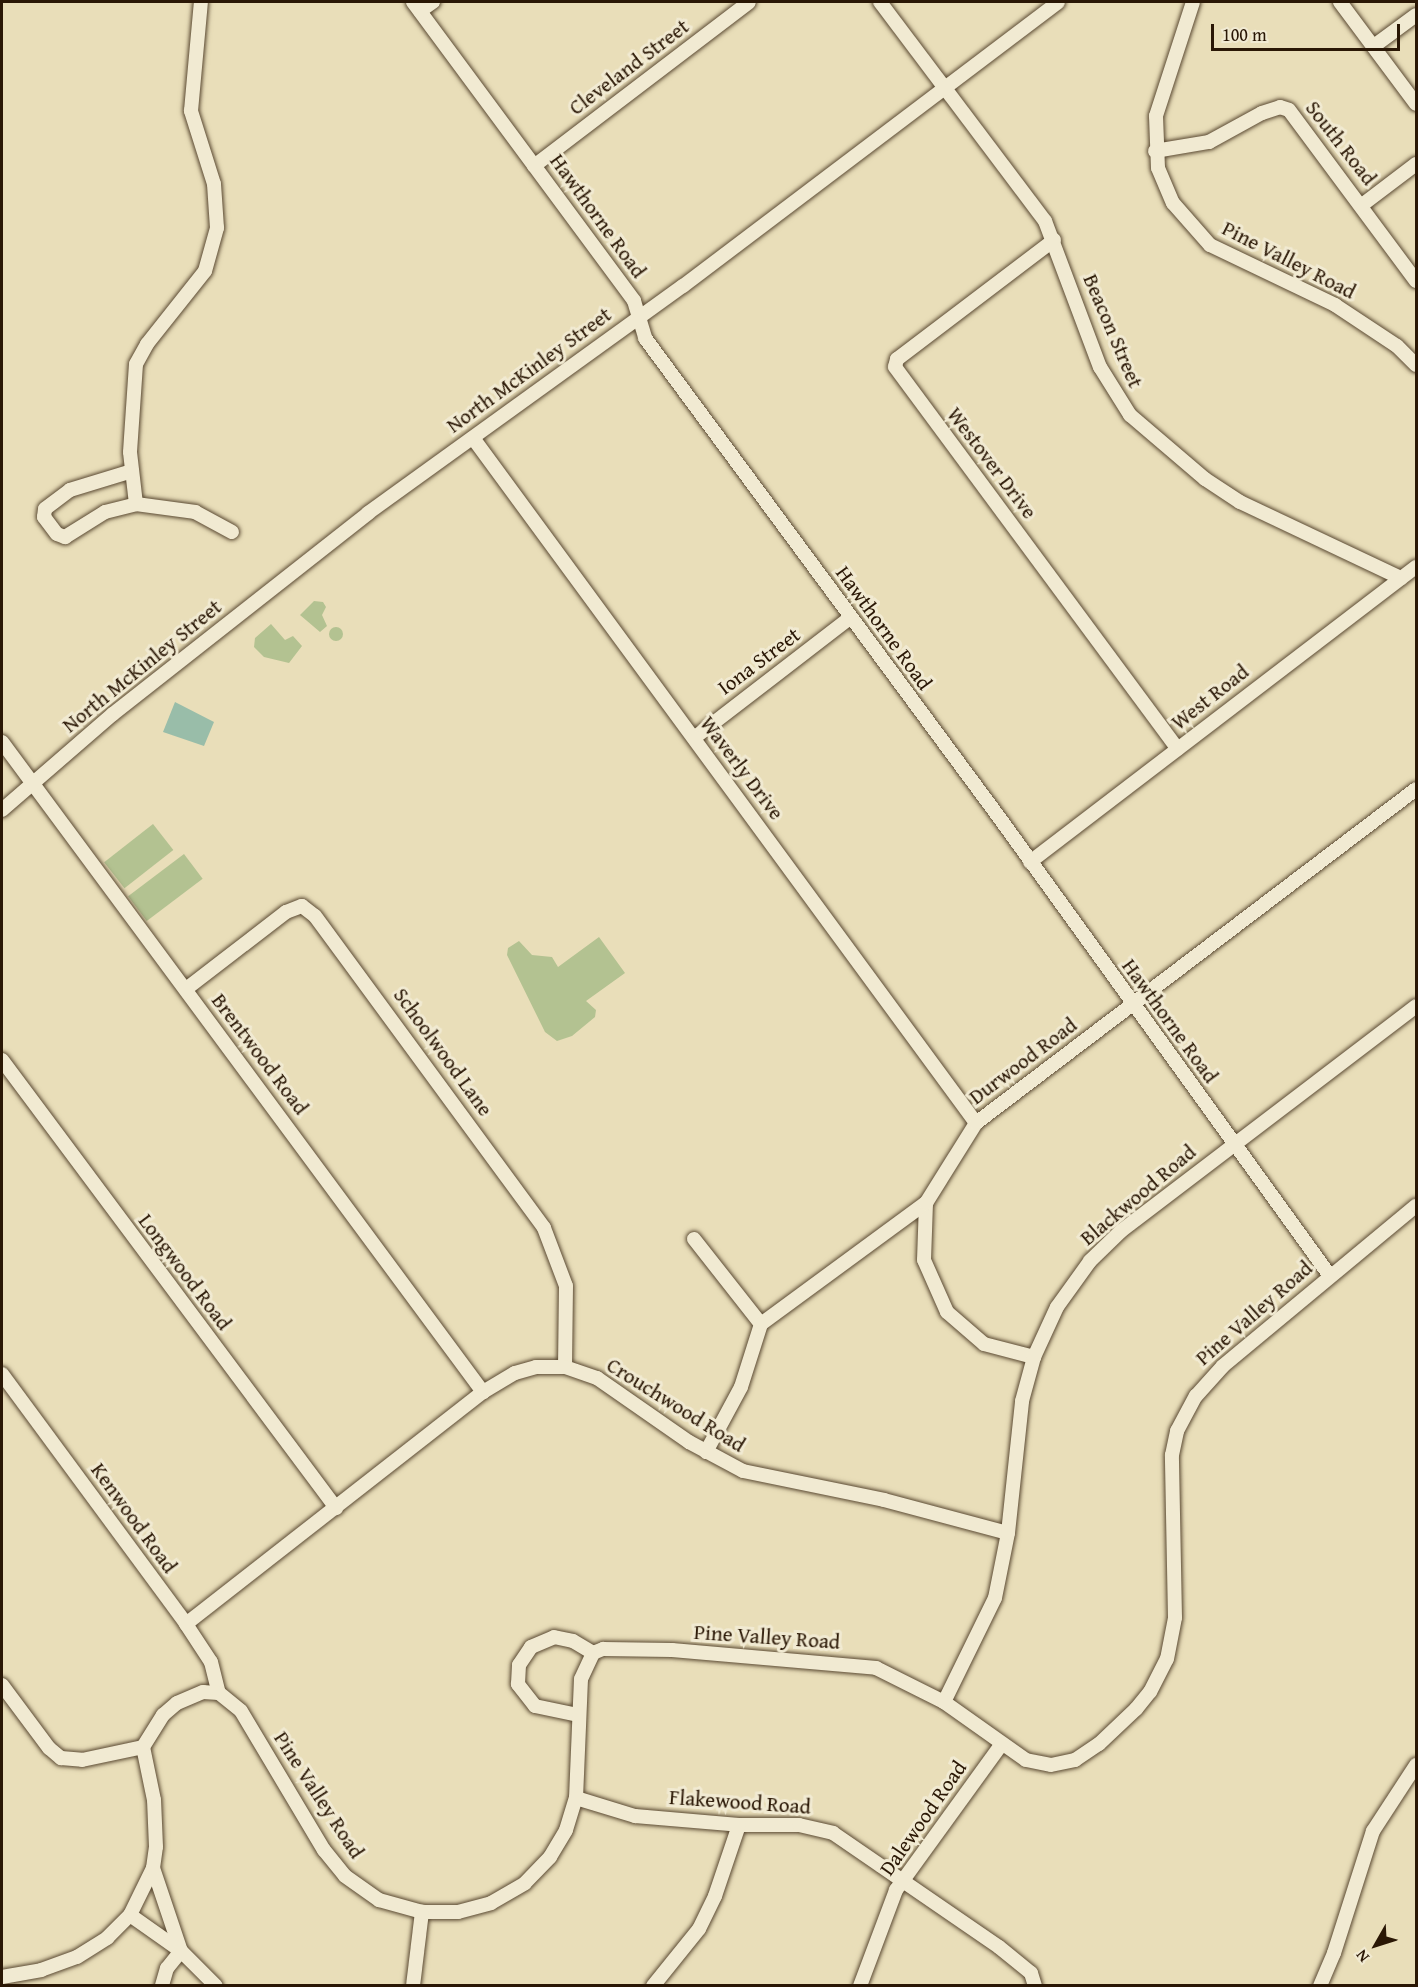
<!DOCTYPE html>
<style>
body{margin:0}
#map{position:relative;width:1418px;height:1987px;overflow:hidden;background:#e9deb9;font-family:"Gentium Book Plus",serif}
div>[style]{position:absolute}
.green>*{inset:0;background:#b3c291;transform-origin:0 0}
.round{border-radius:50%}
.water>*{inset:0;background:#99bda9}
.roads{filter:drop-shadow(0 0 2px #5a4932) drop-shadow(0 0 2px #5a4932)}
.street>*{height:14px;margin:-7px;padding:0 7px;transform-origin:7px;border-radius:7px;background:#f1ead2}
span{translate:-50% -50%;white-space:nowrap;text-align:center;line-height:1.15;-webkit-text-stroke:6px #f1ead2;paint-order:stroke}
.street-label{font-size:21px;color:#2a1705}
.frame{position:absolute;inset:0;border:3px solid #2a1705;pointer-events:none}
.north{position:absolute;left:1346px;top:1915px;width:60px;height:60px;-webkit-text-stroke:4px #f1ead2;paint-order:stroke;rotate:231deg;font-size:16px;font-weight:700;line-height:24px;text-align:center;color:#2a1705}
.north::after{content:'';display:block;margin:auto;width:21px;height:27px;background:#2a1705;clip-path:polygon(50% 0,100% 100%,50% 72%,0 100%)}
.scale{position:absolute;left:1211px;top:24px;width:189px;height:27px;box-sizing:border-box;border:3px solid #2a1705;border-top:0;padding-left:8px;font-size:18px;line-height:21px;white-space:nowrap;color:#2a1705;-webkit-text-stroke:4px #f1ead2;paint-order:stroke}
</style>
<div id="map">
<div class="green">
<i style="clip-path:polygon(314px 601px,323px 602px,326px 607px,322px 615px,327px 626px,320px 632px,300px 615px)"></i>
<i style="clip-path:polygon(271px 624px,285px 640px,293px 636px,302px 646px,289px 663px,264px 657px,254px 647px,255px 638px)"></i>
<i class="round" style="left:329px;top:627px;width:14px;height:14px"></i>
<i style="left:153px;top:824px;width:33px;height:62px;rotate:52deg"></i>
<i style="left:184px;top:854px;width:31px;height:70px;rotate:53deg"></i>
<i style="clip-path:polygon(599px 937px,625px 973px,586px 1001px,596px 1010px,595px 1017px,572px 1036px,557px 1041px,545px 1032px,507px 955px,508px 948px,519px 941px,532px 955px,552px 957px,558px 967px)"></i>
</div>
<div class="water">
<i style="clip-path:polygon(175px 702px,214px 722px,204px 746px,163px 732px)"></i>
</div>
<div class="roads">
<div class="street">
<i style="left:413px;top:2px;width:372px;rotate:53.5deg"></i>
<i style="left:634px;top:301px;width:39px;rotate:73deg"></i>
<i style="left:645px;top:338px;width:599px;rotate:53.55deg"></i>
<i style="left:1001px;top:820px;width:562px;rotate:54.19deg"></i>
<i style="left:880px;top:2px;width:274px;rotate:53deg"></i>
<i style="left:1045px;top:221px;width:156px;rotate:69.4deg"></i>
<i style="left:1100px;top:367px;width:57px;rotate:58deg"></i>
<i style="left:1130px;top:415px;width:99px;rotate:40.5deg"></i>
<i style="left:1205px;top:479px;width:42px;rotate:33.3deg"></i>
<i style="left:1240px;top:502px;width:178px;rotate:25.3deg"></i>
<i style="left:1193px;top:2px;width:120px;rotate:108deg"></i>
<i style="left:1156px;top:116px;width:52px;rotate:87.8deg"></i>
<i style="left:1158px;top:168px;width:38px;rotate:67deg"></i>
<i style="left:1173px;top:203px;width:56px;rotate:48.6deg"></i>
<i style="left:1210px;top:245px;width:139px;rotate:25.6deg"></i>
<i style="left:1335px;top:305px;width:74px;rotate:33.5deg"></i>
<i style="left:1397px;top:346px;width:27px;rotate:45deg"></i>
<i style="left:1340px;top:2px;width:127px;rotate:53.3deg"></i>
<i style="left:420px;top:11px;width:16px;rotate:-35deg"></i>
<i style="left:1374px;top:46px;width:52px;rotate:-36.4deg"></i>
<i style="left:1155px;top:151px;width:55px;rotate:-9.5deg"></i>
<i style="left:1209px;top:142px;width:60px;rotate:-28.7deg"></i>
<i style="left:1262px;top:113px;width:19px;rotate:-18deg"></i>
<i style="left:1280px;top:107px;width:9px;rotate:18deg"></i>
<i style="left:1289px;top:110px;width:213px;rotate:53.4deg"></i>
<i style="left:534px;top:166px;width:270px;rotate:-37.3deg"></i>
<i style="left:1362px;top:205px;width:68px;rotate:-37.2deg"></i>
<i style="left:1054px;top:240px;width:197px;rotate:142.8deg"></i>
<i style="left:897px;top:359px;width:8px;rotate:104deg"></i>
<i style="left:895px;top:367px;width:475px;rotate:53.5deg"></i>
<i style="left:473px;top:438px;width:850px;rotate:53.71deg"></i>
<i style="left:132px;top:471px;width:65px;rotate:163deg"></i>
<i style="left:70px;top:490px;width:31px;rotate:143deg"></i>
<i style="left:45px;top:509px;width:8px;rotate:97deg"></i>
<i style="left:44px;top:517px;width:21px;rotate:53deg"></i>
<i style="left:57px;top:534px;width:9px;rotate:21deg"></i>
<i style="left:65px;top:537px;width:47px;rotate:-32deg"></i>
<i style="left:105px;top:512px;width:32px;rotate:-14deg"></i>
<i style="left:136px;top:504px;width:60px;rotate:7.7deg"></i>
<i style="left:195px;top:512px;width:42px;rotate:28.4deg"></i>
<i style="left:136px;top:504px;width:52px;rotate:-96.6deg"></i>
<i style="left:130px;top:452px;width:88px;rotate:-86.1deg"></i>
<i style="left:136px;top:364px;width:23px;rotate:-61deg"></i>
<i style="left:147px;top:344px;width:93px;rotate:-51.5deg"></i>
<i style="left:205px;top:271px;width:45px;rotate:-74.4deg"></i>
<i style="left:217px;top:228px;width:44px;rotate:-93.9deg"></i>
<i style="left:214px;top:184px;width:77px;rotate:-107.5deg"></i>
<i style="left:191px;top:111px;width:109px;rotate:-84.8deg"></i>
<i style="left:694px;top:738px;width:197px;rotate:-37.6deg"></i>
<i style="left:2px;top:742px;width:809px;rotate:53.5deg"></i>
<i style="left:2px;top:810px;width:147px;rotate:-40.9deg"></i>
<i style="left:113px;top:714px;width:325px;rotate:-38.2deg"></i>
<i style="left:368px;top:513px;width:388px;rotate:-35.8deg"></i>
<i style="left:683px;top:286px;width:470px;rotate:-37.1deg"></i>
<i style="left:1030px;top:862px;width:486px;rotate:-37.4deg"></i>
<i style="left:186px;top:989px;width:126px;rotate:-37.6deg"></i>
<i style="left:286px;top:912px;width:17px;rotate:-21deg"></i>
<i style="left:302px;top:906px;width:16px;rotate:38deg"></i>
<i style="left:315px;top:916px;width:387px;rotate:53.7deg"></i>
<i style="left:544px;top:1228px;width:62px;rotate:69.2deg"></i>
<i style="left:566px;top:1286px;width:81px;rotate:90.7deg"></i>
<i style="left:2px;top:1060px;width:559px;rotate:53.29deg"></i>
<i style="left:926px;top:1203px;width:57px;rotate:92deg"></i>
<i style="left:924px;top:1260px;width:57px;rotate:66.1deg"></i>
<i style="left:947px;top:1312px;width:49px;rotate:40.9deg"></i>
<i style="left:984px;top:1344px;width:52px;rotate:14.6deg"></i>
<i style="left:694px;top:1239px;width:108px;rotate:51.8deg"></i>
<i style="left:2px;top:1374px;width:310px;rotate:53.6deg"></i>
<i style="left:186px;top:1624px;width:45px;rotate:56.7deg"></i>
<i style="left:211px;top:1662px;width:32px;rotate:76deg"></i>
<i style="left:706px;top:1452px;width:74px;rotate:-61.7deg"></i>
<i style="left:741px;top:1387px;width:66px;rotate:-72.4deg"></i>
<i style="left:761px;top:1324px;width:205px;rotate:-36.3deg"></i>
<i style="left:926px;top:1203px;width:94px;rotate:-58deg"></i>
<i style="left:976px;top:1123px;width:552px;rotate:-37.2deg"></i>
<i style="left:186px;top:1624px;width:377px;rotate:-38deg"></i>
<i style="left:483px;top:1392px;width:37px;rotate:-31deg"></i>
<i style="left:515px;top:1373px;width:22px;rotate:-16deg"></i>
<i style="left:536px;top:1367px;width:29px"></i>
<i style="left:565px;top:1367px;width:34px;rotate:19deg"></i>
<i style="left:597px;top:1378px;width:112px;rotate:34.8deg"></i>
<i style="left:689px;top:1442px;width:61px;rotate:28.2deg"></i>
<i style="left:743px;top:1471px;width:144px;rotate:11.6deg"></i>
<i style="left:884px;top:1500px;width:128px;rotate:14.9deg"></i>
<i style="left:2px;top:1685px;width:79px;rotate:53.3deg"></i>
<i style="left:49px;top:1748px;width:16px;rotate:40deg"></i>
<i style="left:61px;top:1758px;width:21px;rotate:5deg"></i>
<i style="left:82px;top:1760px;width:62px;rotate:-12deg"></i>
<i style="left:944px;top:1702px;width:116px;rotate:-63.9deg"></i>
<i style="left:995px;top:1598px;width:66px;rotate:-78.7deg"></i>
<i style="left:1008px;top:1533px;width:133px;rotate:-83.9deg"></i>
<i style="left:1022px;top:1401px;width:46px;rotate:-74.7deg"></i>
<i style="left:1034px;top:1357px;width:55px;rotate:-65.3deg"></i>
<i style="left:1057px;top:1307px;width:57px;rotate:-54.3deg"></i>
<i style="left:1090px;top:1261px;width:43px;rotate:-44.1deg"></i>
<i style="left:1121px;top:1231px;width:371px;rotate:-37.3deg"></i>
<i style="left:578px;top:1715px;width:44px;rotate:-168.2deg"></i>
<i style="left:535px;top:1706px;width:28px;rotate:-128deg"></i>
<i style="left:518px;top:1684px;width:19px;rotate:-87deg"></i>
<i style="left:519px;top:1665px;width:22px;rotate:-56deg"></i>
<i style="left:531px;top:1647px;width:25px;rotate:-23deg"></i>
<i style="left:554px;top:1637px;width:19px;rotate:12deg"></i>
<i style="left:573px;top:1641px;width:23px;rotate:31deg"></i>
<i style="left:576px;top:1798px;width:62px;rotate:17deg"></i>
<i style="left:635px;top:1816px;width:104px;rotate:4.9deg"></i>
<i style="left:739px;top:1825px;width:60px"></i>
<i style="left:799px;top:1825px;width:35px;rotate:13deg"></i>
<i style="left:833px;top:1833px;width:201px;rotate:34.5deg"></i>
<i style="left:999px;top:1947px;width:41px;rotate:39.1deg"></i>
<i style="left:1031px;top:1973px;width:14px;rotate:73deg"></i>
<i style="left:153px;top:1868px;width:88px;rotate:71.4deg"></i>
<i style="left:181px;top:1951px;width:49px;rotate:45deg"></i>
<i style="left:130px;top:1915px;width:62px;rotate:35.2deg"></i>
<i style="left:181px;top:1951px;width:22px;rotate:129deg"></i>
<i style="left:167px;top:1968px;width:19px;rotate:106deg"></i>
<i style="left:2px;top:1977px;width:40px;rotate:-10deg"></i>
<i style="left:41px;top:1970px;width:38px;rotate:-20deg"></i>
<i style="left:77px;top:1957px;width:36px;rotate:-32deg"></i>
<i style="left:107px;top:1938px;width:33px;rotate:-45deg"></i>
<i style="left:130px;top:1915px;width:52px;rotate:-63.9deg"></i>
<i style="left:153px;top:1868px;width:21px;rotate:-82deg"></i>
<i style="left:156px;top:1847px;width:47px;rotate:-92.4deg"></i>
<i style="left:154px;top:1800px;width:54px;rotate:-101.7deg"></i>
<i style="left:143px;top:1747px;width:38px;rotate:-58deg"></i>
<i style="left:163px;top:1715px;width:18px;rotate:-41deg"></i>
<i style="left:177px;top:1703px;width:28px;rotate:-23deg"></i>
<i style="left:203px;top:1692px;width:16px;rotate:4deg"></i>
<i style="left:219px;top:1693px;width:28px;rotate:39deg"></i>
<i style="left:241px;top:1711px;width:162px;rotate:59.2deg"></i>
<i style="left:324px;top:1850px;width:33px;rotate:51deg"></i>
<i style="left:345px;top:1876px;width:42px;rotate:35.2deg"></i>
<i style="left:379px;top:1900px;width:45px;rotate:15.6deg"></i>
<i style="left:422px;top:1912px;width:36px"></i>
<i style="left:458px;top:1912px;width:34px;rotate:-15deg"></i>
<i style="left:491px;top:1903px;width:39px;rotate:-30deg"></i>
<i style="left:525px;top:1883px;width:36px;rotate:-46deg"></i>
<i style="left:550px;top:1857px;width:31px;rotate:-59deg"></i>
<i style="left:566px;top:1830px;width:34px;rotate:-73deg"></i>
<i style="left:576px;top:1798px;width:119px;rotate:-87.6deg"></i>
<i style="left:581px;top:1679px;width:29px;rotate:-65deg"></i>
<i style="left:593px;top:1653px;width:11px;rotate:-22deg"></i>
<i style="left:603px;top:1649px;width:69px;rotate:0.8deg"></i>
<i style="left:672px;top:1650px;width:205px;rotate:5deg"></i>
<i style="left:876px;top:1668px;width:76px;rotate:26.6deg"></i>
<i style="left:944px;top:1702px;width:100px;rotate:35.3deg"></i>
<i style="left:1026px;top:1760px;width:25px;rotate:11deg"></i>
<i style="left:1051px;top:1765px;width:25px;rotate:-12deg"></i>
<i style="left:1075px;top:1760px;width:29px;rotate:-34deg"></i>
<i style="left:1099px;top:1744px;width:51px;rotate:-43.4deg"></i>
<i style="left:1136px;top:1709px;width:22px;rotate:-51deg"></i>
<i style="left:1150px;top:1692px;width:37px;rotate:-63deg"></i>
<i style="left:1167px;top:1659px;width:42px;rotate:-79deg"></i>
<i style="left:1175px;top:1618px;width:163px;rotate:-91.1deg"></i>
<i style="left:1172px;top:1455px;width:25px;rotate:-78deg"></i>
<i style="left:1177px;top:1431px;width:40px;rotate:-62deg"></i>
<i style="left:1196px;top:1396px;width:40px;rotate:-48deg"></i>
<i style="left:1223px;top:1366px;width:251px;rotate:-39.7deg"></i>
<i style="left:413px;top:1986px;width:75px;rotate:-83.1deg"></i>
<i style="left:653px;top:1986px;width:73px;rotate:-51.1deg"></i>
<i style="left:699px;top:1929px;width:37px;rotate:-64deg"></i>
<i style="left:715px;top:1896px;width:75px;rotate:-71.3deg"></i>
<i style="left:860px;top:1986px;width:103px;rotate:-69.4deg"></i>
<i style="left:896px;top:1890px;width:179px;rotate:-54.1deg"></i>
<i style="left:1320px;top:1986px;width:36px;rotate:-67deg"></i>
<i style="left:1334px;top:1953px;width:128px;rotate:-72.3deg"></i>
<i style="left:1373px;top:1831px;width:79px;rotate:-56.9deg"></i>
</div>
</div>
<div class="street-label">
<span style="left:629px;top:67px;rotate:-37deg">Cleveland Street</span>
<span style="left:1341px;top:143px;rotate:52deg">South Road</span>
<span style="left:598px;top:216px;rotate:54deg">Hawthorne Road</span>
<span style="left:1289px;top:260px;rotate:27deg">Pine Valley Road</span>
<span style="left:1113px;top:331px;rotate:67deg">Beacon Street</span>
<span style="left:529px;top:370px;rotate:-36deg">North McKinley Street</span>
<span style="left:992px;top:463px;rotate:53deg">Westover Drive</span>
<span style="left:884px;top:628px;rotate:54deg">Hawthorne Road</span>
<span style="left:759px;top:661px;rotate:-37deg">Iona Street</span>
<span style="left:142px;top:666px;rotate:-39deg">North McKinley Street</span>
<span style="left:1210px;top:697px;rotate:-38deg">West Road</span>
<span style="left:742px;top:768px;rotate:53deg">Waverly Drive</span>
<span style="left:1170px;top:1021px;rotate:54deg">Hawthorne Road</span>
<span style="left:443px;top:1052px;rotate:54deg">Schoolwood Lane</span>
<span style="left:260px;top:1054px;rotate:53deg">Brentwood Road</span>
<span style="left:1023px;top:1061px;rotate:-37deg">Durwood Road</span>
<span style="left:1138px;top:1195px;rotate:-40deg">Blackwood Road</span>
<span style="left:185px;top:1272px;rotate:53deg">Longwood Road</span>
<span style="left:1254px;top:1313px;rotate:-41deg">Pine Valley Road</span>
<span style="left:676px;top:1405px;rotate:32deg">Crouchwood Road</span>
<span style="left:134px;top:1518px;rotate:54deg">Kenwood Road</span>
<span style="left:767px;top:1637px;rotate:4deg">Pine Valley Road</span>
<span style="left:319px;top:1795px;rotate:57deg">Pine Valley Road</span>
<span style="left:740px;top:1802px;rotate:4deg">Flakewood Road</span>
<span style="left:923px;top:1818px;rotate:-55deg">Dalewood Road</span>
</div>
<div class="frame"></div>
<div class="north">N</div>
<div class="scale">100 m</div>
</div>
